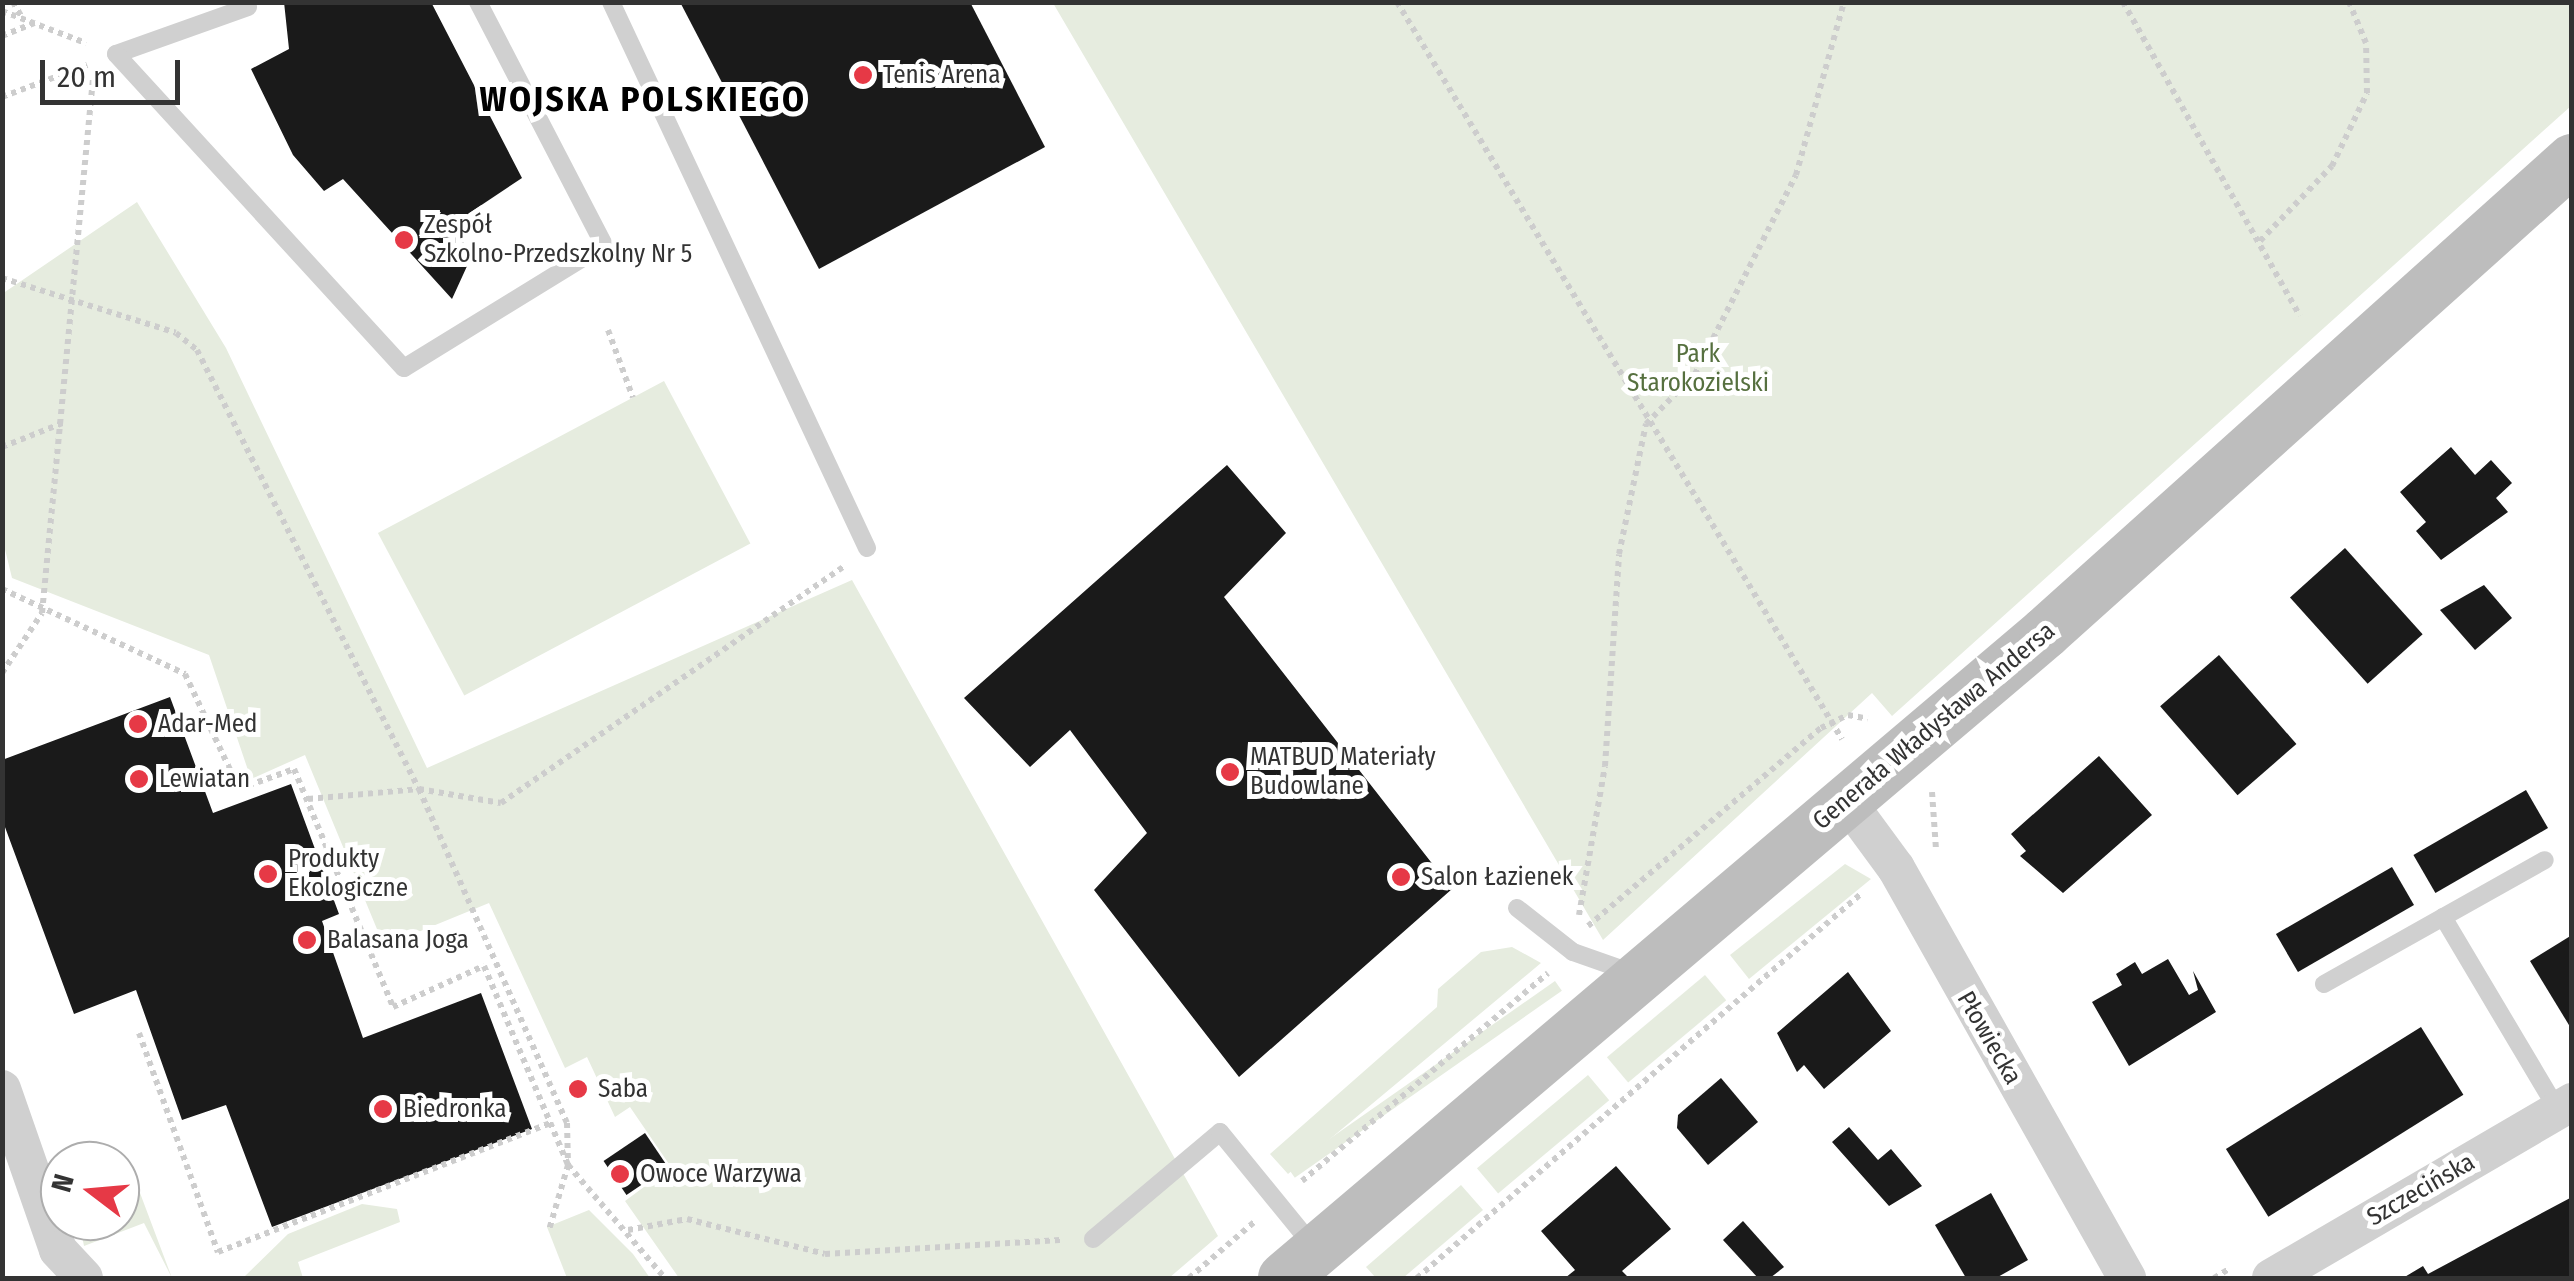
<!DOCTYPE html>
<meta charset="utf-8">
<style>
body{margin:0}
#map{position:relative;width:2574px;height:1281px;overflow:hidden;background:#fff;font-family:"Fira Sans Condensed",sans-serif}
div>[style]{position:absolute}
.green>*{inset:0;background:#e6ecdf;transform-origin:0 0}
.building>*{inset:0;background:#1a1a1a;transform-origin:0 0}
.path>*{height:6px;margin-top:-3px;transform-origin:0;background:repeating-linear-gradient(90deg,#cdcdcd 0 5px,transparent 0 10px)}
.lane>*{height:18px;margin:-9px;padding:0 9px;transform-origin:9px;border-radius:9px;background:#d0d0d0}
.street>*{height:38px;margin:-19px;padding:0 19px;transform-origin:19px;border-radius:19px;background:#d0d0d0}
.secondary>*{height:52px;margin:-26px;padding:0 26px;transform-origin:26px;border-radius:26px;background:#bdbdbd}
.dots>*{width:28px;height:28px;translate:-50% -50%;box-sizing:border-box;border:5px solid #fff;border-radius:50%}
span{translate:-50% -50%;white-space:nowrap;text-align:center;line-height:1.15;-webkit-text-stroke:10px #fff;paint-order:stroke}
.poi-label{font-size:25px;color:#333}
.left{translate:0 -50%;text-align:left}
.park-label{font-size:25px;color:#56703f}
.street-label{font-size:25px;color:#333}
.district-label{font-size:35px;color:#000;font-weight:700;letter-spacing:2.5px}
.frame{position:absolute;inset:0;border:5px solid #333;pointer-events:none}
.north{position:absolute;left:40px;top:1141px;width:100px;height:100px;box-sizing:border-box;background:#fff;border:2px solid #adadad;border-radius:50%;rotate:286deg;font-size:28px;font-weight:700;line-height:40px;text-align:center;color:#333}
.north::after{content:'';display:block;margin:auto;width:35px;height:45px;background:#e63946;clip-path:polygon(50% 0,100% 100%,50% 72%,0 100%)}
.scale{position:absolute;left:40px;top:60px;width:140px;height:45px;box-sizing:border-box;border:5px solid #333;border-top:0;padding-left:12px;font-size:30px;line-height:35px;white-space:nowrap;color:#333;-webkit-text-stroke:8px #fff;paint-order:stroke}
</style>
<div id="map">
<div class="green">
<i style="clip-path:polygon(1053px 3px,2571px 3px,2571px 106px,1892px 716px,1872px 693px,1603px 940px)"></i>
<i style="clip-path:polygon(137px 202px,226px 348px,427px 768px,852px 580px,1218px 1236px,1169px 1278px,679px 1278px,625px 1201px,671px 1167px,630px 1107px,615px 1117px,587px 1057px,565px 1068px,489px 903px,384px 946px,305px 755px,251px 779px,209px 655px,12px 578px,2px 537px,2px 294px)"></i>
<i style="left:664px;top:381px;width:184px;height:324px;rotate:62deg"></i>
<i style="clip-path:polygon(1845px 864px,1871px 879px,1749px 979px,1730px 955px)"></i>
<i style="clip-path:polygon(1512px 947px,1541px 963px,1288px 1174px,1270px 1154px,1437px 1007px,1438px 989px,1481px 952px)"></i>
<i style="left:1705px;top:975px;width:33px;height:128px;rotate:50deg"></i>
<i style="left:1555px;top:981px;width:12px;height:326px;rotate:55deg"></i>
<i style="left:1588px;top:1075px;width:33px;height:145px;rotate:50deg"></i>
<i style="clip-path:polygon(128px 1178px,137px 1185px,172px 1278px,144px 1223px,84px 1246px,79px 1221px,120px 1221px,120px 1211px,138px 1204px)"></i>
<i style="clip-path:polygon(1461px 1185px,1483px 1210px,1403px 1278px,1376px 1278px,1366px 1267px)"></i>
<i style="clip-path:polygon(362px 1204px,397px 1209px,400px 1222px,298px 1262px,303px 1278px,243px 1278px,288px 1234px)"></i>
<i style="clip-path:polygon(589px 1210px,633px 1254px,650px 1278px,567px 1278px,547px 1227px)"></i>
</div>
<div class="building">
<i style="clip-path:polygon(284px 2px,431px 2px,522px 178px,459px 220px,468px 264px,452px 299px,343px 179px,324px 191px,293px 155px,251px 69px,289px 49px)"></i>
<i style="clip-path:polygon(680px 2px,970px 2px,1045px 147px,819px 269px)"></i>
<i style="clip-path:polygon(2451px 447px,2475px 475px,2491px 460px,2512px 483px,2496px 498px,2508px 512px,2441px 560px,2416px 531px,2426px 522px,2400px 492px)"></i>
<i style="clip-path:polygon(1227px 465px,1286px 533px,1224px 597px,1452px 889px,1239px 1077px,1094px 890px,1147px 833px,1070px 730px,1030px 767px,964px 698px)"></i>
<i style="left:2345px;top:548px;width:116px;height:74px;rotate:48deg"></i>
<i style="clip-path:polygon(2484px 585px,2512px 618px,2475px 650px,2440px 610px)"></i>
<i style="left:2219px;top:655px;width:118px;height:78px;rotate:49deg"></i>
<i style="clip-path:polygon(170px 697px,213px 813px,291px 784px,339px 914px,322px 921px,363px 1038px,481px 993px,532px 1129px,272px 1227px,226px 1105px,182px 1120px,136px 990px,74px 1014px,2px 819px,2px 760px)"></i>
<i style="clip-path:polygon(2099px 756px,2152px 815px,2063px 893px,2020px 856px,2026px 851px,2011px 834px)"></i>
<i style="left:2526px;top:790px;width:44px;height:130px;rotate:60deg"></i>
<i style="left:2392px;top:867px;width:44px;height:134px;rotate:60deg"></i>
<i style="clip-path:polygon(2572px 935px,2572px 1030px,2530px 961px)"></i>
<i style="clip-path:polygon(2168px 959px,2189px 995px,2198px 990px,2193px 971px,2216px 1012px,2129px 1066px,2092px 1002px,2122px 985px,2116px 974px,2135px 962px,2142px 974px)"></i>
<i style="clip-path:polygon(1848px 972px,1891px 1031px,1824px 1089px,1804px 1065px,1797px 1072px,1777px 1033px)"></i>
<i style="left:2421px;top:1027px;width:80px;height:230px;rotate:58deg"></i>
<i style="clip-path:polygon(1721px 1078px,1758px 1122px,1708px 1165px,1677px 1128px,1678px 1115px)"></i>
<i style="clip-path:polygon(1849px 1127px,1878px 1160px,1891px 1149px,1922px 1186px,1889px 1206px,1832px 1142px)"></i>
<i style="left:645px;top:1133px;width:41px;height:50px;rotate:56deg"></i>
<i style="clip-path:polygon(1616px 1166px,1671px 1229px,1622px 1271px,1629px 1278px,1565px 1278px,1575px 1270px,1541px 1231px)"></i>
<i style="clip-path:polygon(1991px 1193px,2028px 1260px,1996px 1278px,1966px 1278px,1935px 1225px)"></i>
<i style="clip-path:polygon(2572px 1197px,2572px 1278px,2403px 1278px,2423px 1266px,2428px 1274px)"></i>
<i style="clip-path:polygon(1743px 1221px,1784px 1267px,1770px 1278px,1758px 1278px,1723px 1240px)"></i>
</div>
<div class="path">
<i style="left:13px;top:2px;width:20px;rotate:60deg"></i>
<i style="left:1397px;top:2px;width:861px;rotate:58.88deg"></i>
<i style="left:2123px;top:2px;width:360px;rotate:60.6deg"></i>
<i style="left:2px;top:11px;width:90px;rotate:20.9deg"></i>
<i style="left:2px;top:36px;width:35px;rotate:-22deg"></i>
<i style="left:2px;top:97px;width:91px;rotate:-20.6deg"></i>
<i style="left:2260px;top:241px;width:104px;rotate:-46.2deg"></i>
<i style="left:2332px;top:166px;width:81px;rotate:-64.4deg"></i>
<i style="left:2367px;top:93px;width:50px;rotate:-91.1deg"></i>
<i style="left:2366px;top:43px;width:44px;rotate:-112.5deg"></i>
<i style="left:2px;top:278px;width:182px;rotate:17.5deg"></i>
<i style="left:176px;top:333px;width:27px;rotate:39deg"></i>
<i style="left:197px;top:350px;width:492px;rotate:63.2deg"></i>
<i style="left:419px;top:789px;width:365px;rotate:66.1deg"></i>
<i style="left:567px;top:1123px;width:42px;rotate:88.6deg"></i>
<i style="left:568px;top:1165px;width:149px;rotate:49.4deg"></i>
<i style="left:608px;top:330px;width:72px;rotate:69.8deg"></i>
<i style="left:2px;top:447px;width:66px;rotate:-21.5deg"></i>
<i style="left:2px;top:589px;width:202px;rotate:24.9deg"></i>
<i style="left:185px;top:674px;width:127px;rotate:64.8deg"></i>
<i style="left:239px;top:789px;width:59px;rotate:-20deg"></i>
<i style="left:294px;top:769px;width:258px;rotate:67.4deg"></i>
<i style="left:393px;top:1007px;width:100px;rotate:-24.3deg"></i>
<i style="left:484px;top:966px;width:216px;rotate:67.1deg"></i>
<i style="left:568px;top:1165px;width:68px;rotate:106.3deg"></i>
<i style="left:2px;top:673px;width:72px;rotate:-56.3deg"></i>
<i style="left:42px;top:613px;width:537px;rotate:-84.55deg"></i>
<i style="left:1932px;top:792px;width:57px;rotate:86deg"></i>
<i style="left:308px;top:799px;width:111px;rotate:-5.1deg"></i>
<i style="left:419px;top:789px;width:83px;rotate:9.7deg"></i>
<i style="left:501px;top:803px;width:418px;rotate:-34.6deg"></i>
<i style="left:1579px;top:915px;width:151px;rotate:-80.1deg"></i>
<i style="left:1605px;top:766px;width:212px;rotate:-86.2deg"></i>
<i style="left:1619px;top:554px;width:133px;rotate:-78.3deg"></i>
<i style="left:1646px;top:424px;width:70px;rotate:-45.6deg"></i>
<i style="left:1695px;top:374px;width:223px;rotate:-63.1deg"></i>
<i style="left:1796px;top:175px;width:180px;rotate:-74.5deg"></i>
<i style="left:1588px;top:926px;width:306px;rotate:-40.4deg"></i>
<i style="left:1821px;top:728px;width:30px;rotate:-26deg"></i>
<i style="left:1848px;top:715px;width:20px;rotate:11deg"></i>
<i style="left:139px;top:1033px;width:233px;rotate:70.2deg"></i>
<i style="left:218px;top:1252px;width:357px;rotate:-21.2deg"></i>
<i style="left:1302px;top:1181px;width:322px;rotate:-40.2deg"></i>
<i style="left:628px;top:1230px;width:60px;rotate:-10.6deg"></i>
<i style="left:687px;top:1219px;width:142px;rotate:14.2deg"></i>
<i style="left:825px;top:1254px;width:239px;rotate:-3.4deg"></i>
<i style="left:1189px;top:1278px;width:86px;rotate:-40.7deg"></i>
<i style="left:1417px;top:1278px;width:588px;rotate:-40.87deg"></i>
<i style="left:2214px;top:1278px;width:17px;rotate:-31deg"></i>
</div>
<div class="lane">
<i style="left:611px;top:2px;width:603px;rotate:64.88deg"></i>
<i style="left:248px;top:7px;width:140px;rotate:160.4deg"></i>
<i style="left:116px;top:54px;width:426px;rotate:47.5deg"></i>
<i style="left:404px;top:368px;width:235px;rotate:-31.6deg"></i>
<i style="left:604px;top:245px;width:274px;rotate:-117.4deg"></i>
<i style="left:1517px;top:908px;width:71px;rotate:38.2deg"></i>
<i style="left:1573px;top:952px;width:64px;rotate:19.3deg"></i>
<i style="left:2443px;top:917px;width:226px;rotate:59.3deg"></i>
<i style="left:2324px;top:984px;width:253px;rotate:-29.3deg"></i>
<i style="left:1093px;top:1239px;width:166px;rotate:-40.1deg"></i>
<i style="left:1220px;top:1132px;width:147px;rotate:50.8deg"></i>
</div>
<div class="street">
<i style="left:1846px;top:800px;width:84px;rotate:53.7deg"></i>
<i style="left:1896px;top:868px;width:471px;rotate:60.6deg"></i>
<i style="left:2px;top:1089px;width:170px;rotate:70.8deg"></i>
<i style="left:58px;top:1250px;width:38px;rotate:47deg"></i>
<i style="left:2271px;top:1278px;width:349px;rotate:-30.3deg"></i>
</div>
<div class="secondary">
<i style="left:1284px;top:1278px;width:998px;rotate:-40.28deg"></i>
<i style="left:2045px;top:633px;width:708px;rotate:-41.91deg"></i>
</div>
<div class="dots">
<i style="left:863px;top:75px;background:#e63946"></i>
<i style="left:404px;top:240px;background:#e63946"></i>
<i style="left:138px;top:724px;background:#e63946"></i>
<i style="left:1230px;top:772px;background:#e63946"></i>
<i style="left:139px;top:779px;background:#e63946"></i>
<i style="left:268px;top:874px;background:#e63946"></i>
<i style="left:1401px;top:877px;background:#e63946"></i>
<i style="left:307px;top:940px;background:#e63946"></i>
<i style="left:578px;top:1089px;background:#e63946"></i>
<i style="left:383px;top:1109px;background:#e63946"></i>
<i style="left:620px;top:1174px;background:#e63946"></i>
</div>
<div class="poi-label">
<span class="left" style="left:883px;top:75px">Tenis Arena</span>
<span class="left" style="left:424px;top:240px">Zespół<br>Szkolno-Przedszkolny Nr 5</span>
<span class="left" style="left:158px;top:724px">Adar-Med</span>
<span class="left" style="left:1250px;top:772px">MATBUD Materiały<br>Budowlane</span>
<span class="left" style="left:159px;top:779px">Lewiatan</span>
<span class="left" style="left:288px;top:874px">Produkty<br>Ekologiczne</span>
<span class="left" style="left:1421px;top:877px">Salon Łazienek</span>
<span class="left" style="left:327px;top:940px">Balasana Joga</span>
<span class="left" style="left:598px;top:1089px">Saba</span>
<span class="left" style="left:403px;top:1109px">Biedronka</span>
<span class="left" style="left:640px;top:1174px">Owoce Warzywa</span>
</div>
<div class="park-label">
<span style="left:1698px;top:369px">Park<br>Starokozielski</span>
</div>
<div class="street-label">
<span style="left:1934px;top:726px;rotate:-40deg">Generała Władysława Andersa</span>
<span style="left:1989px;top:1038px;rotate:60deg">Płowiecka</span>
<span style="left:2421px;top:1190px;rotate:-30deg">Szczecińska</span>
</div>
<div class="district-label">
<span style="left:643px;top:99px">WOJSKA POLSKIEGO</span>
</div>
<div class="frame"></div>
<div class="north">N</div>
<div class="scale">20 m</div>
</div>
